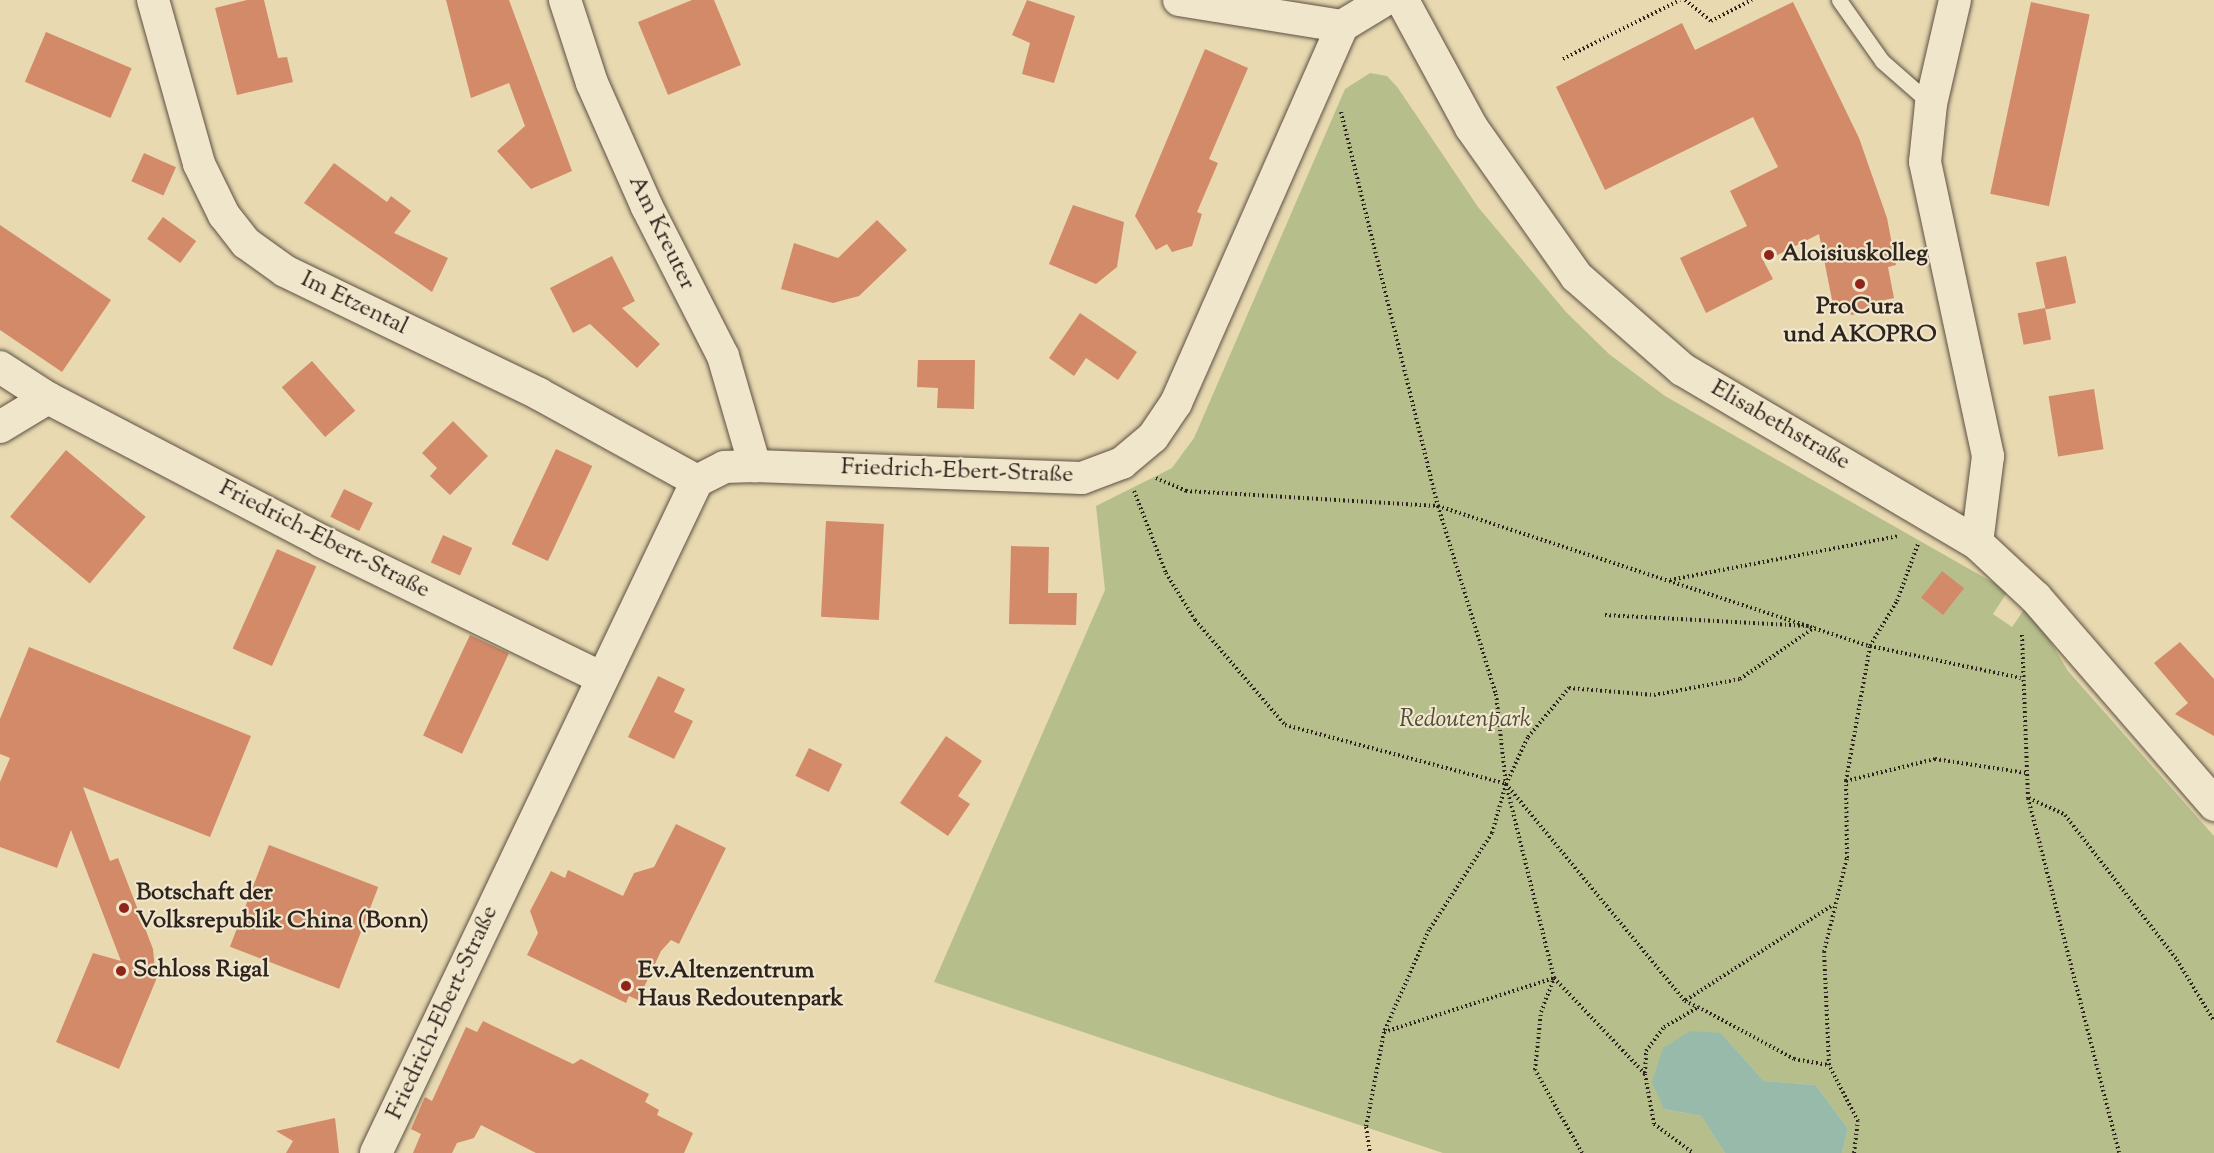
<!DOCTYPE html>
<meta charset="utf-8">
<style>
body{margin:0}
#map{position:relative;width:2214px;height:1153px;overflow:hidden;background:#e8d9b1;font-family:"Sorts Mill Goudy",serif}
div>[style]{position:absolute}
.green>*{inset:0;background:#b6bf8b}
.water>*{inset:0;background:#97baaa}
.building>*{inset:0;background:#d38a68;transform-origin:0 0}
.path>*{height:4px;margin-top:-2px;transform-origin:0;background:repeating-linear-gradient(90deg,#2f241d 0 1.5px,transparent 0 4.5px)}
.roads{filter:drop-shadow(0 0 2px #5d5142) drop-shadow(0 0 2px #5d5142)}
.lane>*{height:15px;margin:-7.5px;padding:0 7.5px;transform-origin:7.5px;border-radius:7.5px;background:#f0e6cc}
.street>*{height:32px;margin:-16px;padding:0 16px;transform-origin:16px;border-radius:16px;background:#f0e6cc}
.secondary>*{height:33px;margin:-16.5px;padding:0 16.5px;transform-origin:16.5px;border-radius:16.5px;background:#f0e6cc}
.dots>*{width:16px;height:16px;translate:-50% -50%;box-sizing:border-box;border:3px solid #f0e6cc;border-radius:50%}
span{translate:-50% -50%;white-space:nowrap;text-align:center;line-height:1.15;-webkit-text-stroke:4.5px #f0e6cc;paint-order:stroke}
.street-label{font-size:24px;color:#2f241d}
.poi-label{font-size:24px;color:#2f241d;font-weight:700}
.left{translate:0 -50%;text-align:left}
.park-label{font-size:24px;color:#514b38;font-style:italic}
</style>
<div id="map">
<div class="green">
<i style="clip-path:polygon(1370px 73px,1387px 76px,1398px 88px,1478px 207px,1566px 312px,1609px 354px,1665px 396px,2008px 591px,1993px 614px,2012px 627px,2028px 604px,2068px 671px,2214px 836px,2214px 1153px,1842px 1153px,1848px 1129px,1816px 1085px,1764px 1081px,1721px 1033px,1664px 1109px,1701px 1116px,1725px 1153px,1443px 1153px,934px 982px,1105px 590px,1096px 506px,1172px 468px,1194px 438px,1345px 89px)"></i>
</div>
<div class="water">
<i style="clip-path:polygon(1690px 1031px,1721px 1033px,1764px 1081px,1816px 1085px,1848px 1129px,1842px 1153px,1725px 1153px,1701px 1116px,1664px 1109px,1652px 1082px,1663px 1048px)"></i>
</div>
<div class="building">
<i style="clip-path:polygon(247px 0,264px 0,278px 58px,287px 57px,293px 82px,237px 95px,215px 8px)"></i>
<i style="clip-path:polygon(446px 0,509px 0,572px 171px,531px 189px,497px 151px,525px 126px,509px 83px,471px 98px)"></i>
<i style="clip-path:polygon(692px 0,714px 0,741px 65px,668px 95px,638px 22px)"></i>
<i style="clip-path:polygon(1027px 0,1075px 16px,1054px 83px,1022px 74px,1030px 43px,1012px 35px)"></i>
<i style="clip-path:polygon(1793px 2px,1859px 138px,1887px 218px,1896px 265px,1888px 267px,1894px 298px,1876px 302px,1878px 310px,1851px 315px,1849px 307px,1834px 310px,1819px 234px,1764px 262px,1773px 279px,1706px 313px,1680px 258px,1747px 226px,1730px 191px,1778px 167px,1753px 117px,1605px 190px,1556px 87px,1682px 23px,1695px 50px)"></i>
<i style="left:2031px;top:2px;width:60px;height:196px;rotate:12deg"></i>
<i style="left:46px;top:32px;width:93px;height:54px;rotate:23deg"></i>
<i style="clip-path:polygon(1205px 49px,1248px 68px,1209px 159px,1218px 163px,1197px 212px,1202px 214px,1192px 246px,1172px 252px,1167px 244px,1156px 250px,1135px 216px)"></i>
<i style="left:144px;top:153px;width:35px;height:31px;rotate:24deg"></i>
<i style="clip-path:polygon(334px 163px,387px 202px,391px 196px,411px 211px,394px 233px,448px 258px,432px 292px,304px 203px)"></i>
<i style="clip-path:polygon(1073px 205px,1124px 222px,1117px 267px,1096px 284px,1049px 264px)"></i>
<i style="left:163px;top:217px;width:41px;height:27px;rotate:36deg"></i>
<i style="clip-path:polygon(877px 220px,907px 250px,859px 296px,833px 303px,781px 289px,794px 243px,838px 258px)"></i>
<i style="clip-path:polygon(0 225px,111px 300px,62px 372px,0 330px)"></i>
<i style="clip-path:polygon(612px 256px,635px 301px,622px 308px,660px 344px,637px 368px,590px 324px,573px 333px,550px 288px)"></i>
<i style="left:2066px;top:256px;width:48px;height:31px;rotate:78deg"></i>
<i style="left:2045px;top:308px;width:32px;height:28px;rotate:79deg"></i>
<i style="clip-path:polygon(1080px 313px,1137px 352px,1118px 380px,1086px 358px,1074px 376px,1049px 358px)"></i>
<i style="clip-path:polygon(918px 360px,975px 360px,974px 409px,937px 408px,938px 388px,917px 387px)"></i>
<i style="left:312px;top:361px;width:66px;height:40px;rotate:49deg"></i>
<i style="left:2094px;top:389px;width:61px;height:46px;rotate:81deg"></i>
<i style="clip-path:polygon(453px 421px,488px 456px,450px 495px,430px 476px,437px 468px,422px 453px)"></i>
<i style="left:556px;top:449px;width:40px;height:105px;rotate:25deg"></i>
<i style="left:66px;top:450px;width:104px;height:87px;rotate:40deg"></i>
<i style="left:344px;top:489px;width:32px;height:31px;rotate:26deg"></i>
<i style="left:826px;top:521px;width:58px;height:96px;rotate:3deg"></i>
<i style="left:443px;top:535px;width:32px;height:30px;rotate:24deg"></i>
<i style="clip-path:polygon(1011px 546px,1049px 547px,1048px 593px,1077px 593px,1076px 625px,1009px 624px)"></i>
<i style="left:277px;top:549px;width:43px;height:109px;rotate:24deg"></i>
<i style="left:1942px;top:571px;width:28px;height:34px;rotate:38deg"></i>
<i style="left:470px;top:635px;width:43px;height:111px;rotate:25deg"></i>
<i style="clip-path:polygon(2180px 642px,2214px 679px,2214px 736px,2175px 714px,2188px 703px,2154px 663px)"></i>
<i style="clip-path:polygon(29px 647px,251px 736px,210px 837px,83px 787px,110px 861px,118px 858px,153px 949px,156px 980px,119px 1069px,56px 1042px,93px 953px,121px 961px,71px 830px,57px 868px,0 847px,0 782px,10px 758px,0 754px,0 719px)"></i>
<i style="clip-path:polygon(658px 676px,685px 689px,674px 712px,693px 721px,674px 759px,628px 737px)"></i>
<i style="clip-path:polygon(946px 736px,982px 761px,958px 796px,970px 804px,948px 836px,900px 803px)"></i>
<i style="left:809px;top:748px;width:37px;height:31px;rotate:26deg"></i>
<i style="clip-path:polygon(676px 824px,726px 848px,679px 944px,671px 940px,661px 951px,638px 1000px,629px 996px,626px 1003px,527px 955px,538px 933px,530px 911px,551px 871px,565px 878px,568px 870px,623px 896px,634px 873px,654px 867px)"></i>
<i style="left:269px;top:845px;width:117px;height:109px;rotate:21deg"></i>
<i style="clip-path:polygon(483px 1021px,573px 1064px,581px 1059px,649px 1094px,645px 1102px,659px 1110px,657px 1115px,693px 1133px,684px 1153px,536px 1153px,481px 1125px,474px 1138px,457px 1143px,452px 1153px,413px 1153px,421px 1134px,411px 1129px,425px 1097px,432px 1101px,466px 1027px,477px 1032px)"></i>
<i style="clip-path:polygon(335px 1118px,339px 1153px,286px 1153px,293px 1141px,276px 1131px)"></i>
</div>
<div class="path">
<i style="left:1685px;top:0;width:33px;rotate:39deg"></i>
<i style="left:1711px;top:21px;width:46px;rotate:-27.1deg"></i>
<i style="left:1563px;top:59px;width:131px;rotate:-26.8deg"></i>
<i style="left:1341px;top:112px;width:406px;rotate:76.2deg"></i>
<i style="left:1438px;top:506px;width:197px;rotate:72.9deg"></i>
<i style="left:1496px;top:694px;width:91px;rotate:83.7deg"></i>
<i style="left:1506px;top:784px;width:51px;rotate:105.9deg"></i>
<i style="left:1492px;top:833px;width:116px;rotate:123deg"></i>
<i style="left:1429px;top:930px;width:111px;rotate:113.8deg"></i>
<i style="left:1384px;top:1032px;width:97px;rotate:100.7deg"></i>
<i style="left:1366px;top:1127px;width:26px;rotate:81deg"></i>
<i style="left:1156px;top:478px;width:33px;rotate:23deg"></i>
<i style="left:1186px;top:491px;width:252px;rotate:3.4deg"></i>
<i style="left:1438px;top:506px;width:454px;rotate:18deg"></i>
<i style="left:1870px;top:646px;width:154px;rotate:12deg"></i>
<i style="left:1134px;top:491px;width:88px;rotate:68.7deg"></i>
<i style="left:1166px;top:573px;width:55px;rotate:58.3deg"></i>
<i style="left:1195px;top:620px;width:138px;rotate:49.4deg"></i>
<i style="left:1285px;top:725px;width:229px;rotate:14.9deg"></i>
<i style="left:1506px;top:784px;width:52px;rotate:-64.9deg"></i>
<i style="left:1528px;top:737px;width:64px;rotate:-50.1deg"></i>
<i style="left:1569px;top:688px;width:85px;rotate:4.7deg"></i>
<i style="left:1654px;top:695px;width:87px;rotate:-10.5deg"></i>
<i style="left:1740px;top:679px;width:91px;rotate:-34.7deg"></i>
<i style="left:1670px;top:580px;width:232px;rotate:-10.9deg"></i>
<i style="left:1605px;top:615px;width:204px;rotate:3.1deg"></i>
<i style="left:2022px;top:635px;width:163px;rotate:87.9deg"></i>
<i style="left:2028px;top:798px;width:366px;rotate:75.6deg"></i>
<i style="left:1846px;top:781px;width:92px;rotate:-13.9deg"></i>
<i style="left:1935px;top:759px;width:92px;rotate:8.7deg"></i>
<i style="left:2029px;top:798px;width:40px;rotate:25deg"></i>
<i style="left:2065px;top:815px;width:183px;rotate:52.3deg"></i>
<i style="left:2177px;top:960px;width:71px;rotate:58.8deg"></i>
<i style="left:1686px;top:1000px;width:175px;rotate:-32.9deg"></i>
<i style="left:1384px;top:1032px;width:178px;rotate:-17.6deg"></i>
<i style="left:1554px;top:978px;width:132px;rotate:46.5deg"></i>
<i style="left:1645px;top:1074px;width:51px;rotate:79.8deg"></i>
<i style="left:1654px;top:1124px;width:49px;rotate:36.6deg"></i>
<i style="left:1645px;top:1073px;width:22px;rotate:-87deg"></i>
<i style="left:1646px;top:1051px;width:30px;rotate:-53deg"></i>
<i style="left:1664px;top:1027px;width:39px;rotate:-30deg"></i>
<i style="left:1698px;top:1007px;width:109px;rotate:28.4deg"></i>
<i style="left:1794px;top:1059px;width:36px;rotate:10deg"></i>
<i style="left:1582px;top:1153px;width:95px;rotate:-119.5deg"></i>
<i style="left:1535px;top:1070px;width:58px;rotate:-84.1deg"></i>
<i style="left:1541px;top:1012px;width:36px;rotate:-69deg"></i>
<i style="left:1554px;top:978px;width:200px;rotate:-103.9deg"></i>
<i style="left:1506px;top:784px;width:281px;rotate:50.5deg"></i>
<i style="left:1685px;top:1001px;width:14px;rotate:25deg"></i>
<i style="left:1854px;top:1153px;width:32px;rotate:-83deg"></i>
<i style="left:1858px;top:1121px;width:63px;rotate:-117.4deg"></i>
<i style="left:1829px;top:1065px;width:113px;rotate:-92.5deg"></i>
<i style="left:1824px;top:952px;width:97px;rotate:-76.3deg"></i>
<i style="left:1847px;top:858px;width:77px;rotate:-90.7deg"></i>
<i style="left:1846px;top:781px;width:137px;rotate:-79.9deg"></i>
<i style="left:1870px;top:646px;width:52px;rotate:-59deg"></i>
<i style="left:1897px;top:601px;width:61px;rotate:-69.8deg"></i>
</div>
<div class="roads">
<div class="lane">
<i style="left:1839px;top:0;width:75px;rotate:54.8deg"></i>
<i style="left:1882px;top:61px;width:65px;rotate:41.3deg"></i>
</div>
<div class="street">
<i style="left:153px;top:0;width:170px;rotate:74.3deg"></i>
<i style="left:199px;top:164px;width:57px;rotate:63.9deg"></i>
<i style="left:224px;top:215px;width:36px;rotate:52deg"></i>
<i style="left:246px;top:243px;width:48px;rotate:35.7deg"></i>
<i style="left:285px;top:271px;width:282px;rotate:25.8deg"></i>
<i style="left:539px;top:394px;width:180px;rotate:28.8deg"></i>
<i style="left:565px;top:0;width:87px;rotate:72deg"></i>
<i style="left:592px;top:83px;width:136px;rotate:66.1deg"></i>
<i style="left:647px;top:207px;width:167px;rotate:63deg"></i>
<i style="left:723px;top:356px;width:115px;rotate:73.8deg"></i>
<i style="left:1179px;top:0;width:165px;rotate:9.1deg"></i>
<i style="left:1955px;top:0;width:107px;rotate:103deg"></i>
<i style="left:1931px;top:104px;width:58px;rotate:95.9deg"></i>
<i style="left:1925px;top:162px;width:301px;rotate:77.9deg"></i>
<i style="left:1988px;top:456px;width:88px;rotate:97.2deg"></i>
<i style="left:0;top:367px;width:57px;rotate:32.9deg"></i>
<i style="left:48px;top:398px;width:308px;rotate:27.6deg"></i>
<i style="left:321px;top:541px;width:313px;rotate:26deg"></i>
<i style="left:0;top:427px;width:56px;rotate:-31.1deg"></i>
<i style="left:376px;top:1153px;width:745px;rotate:-64.47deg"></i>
<i style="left:697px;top:481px;width:30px;rotate:-27deg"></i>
<i style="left:724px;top:467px;width:31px;rotate:-2deg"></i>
<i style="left:755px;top:466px;width:327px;rotate:2.1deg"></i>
<i style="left:1082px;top:478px;width:43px;rotate:-20.6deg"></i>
<i style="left:1122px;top:463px;width:40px;rotate:-40deg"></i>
<i style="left:1153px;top:437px;width:41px;rotate:-55.9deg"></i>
<i style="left:1176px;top:403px;width:412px;rotate:-66.2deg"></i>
<i style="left:1342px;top:26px;width:50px;rotate:-31.2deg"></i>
</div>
<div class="secondary">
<i style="left:1402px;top:0;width:145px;rotate:61.5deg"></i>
<i style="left:1471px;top:127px;width:182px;rotate:54.8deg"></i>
<i style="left:1576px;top:276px;width:141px;rotate:41.3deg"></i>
<i style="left:1682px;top:369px;width:342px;rotate:30.5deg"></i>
<i style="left:1977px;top:543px;width:79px;rotate:43deg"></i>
<i style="left:2035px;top:597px;width:274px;rotate:49.1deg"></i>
</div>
</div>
<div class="dots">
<i style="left:1769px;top:255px;background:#8f2418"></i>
<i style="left:1860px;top:284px;background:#8f2418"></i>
<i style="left:124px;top:908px;background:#8f2418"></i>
<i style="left:121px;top:971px;background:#8f2418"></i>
<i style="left:626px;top:986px;background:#8f2418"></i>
</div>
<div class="street-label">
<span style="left:661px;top:233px;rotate:64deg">Am Kreuter</span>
<span style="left:354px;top:304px;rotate:26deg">Im Etzental</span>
<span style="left:1780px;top:426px;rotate:30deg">Elisabethstraße</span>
<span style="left:957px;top:472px;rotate:2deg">Friedrich-Ebert-Straße</span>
<span style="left:324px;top:540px;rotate:27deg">Friedrich-Ebert-Straße</span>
<span style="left:443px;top:1013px;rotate:-65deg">Friedrich-Ebert-Straße</span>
</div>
<div class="poi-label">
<span class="left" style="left:1781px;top:255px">Aloisiuskolleg</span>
<span style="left:1860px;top:322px">ProCura<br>und AKOPRO</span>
<span class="left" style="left:136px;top:908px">Botschaft der<br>Volksrepublik China (Bonn)</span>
<span class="left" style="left:133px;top:971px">Schloss Rigal</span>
<span class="left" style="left:638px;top:986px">Ev.Altenzentrum<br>Haus Redoutenpark</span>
</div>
<div class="park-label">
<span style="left:1465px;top:721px">Redoutenpark</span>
</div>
</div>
